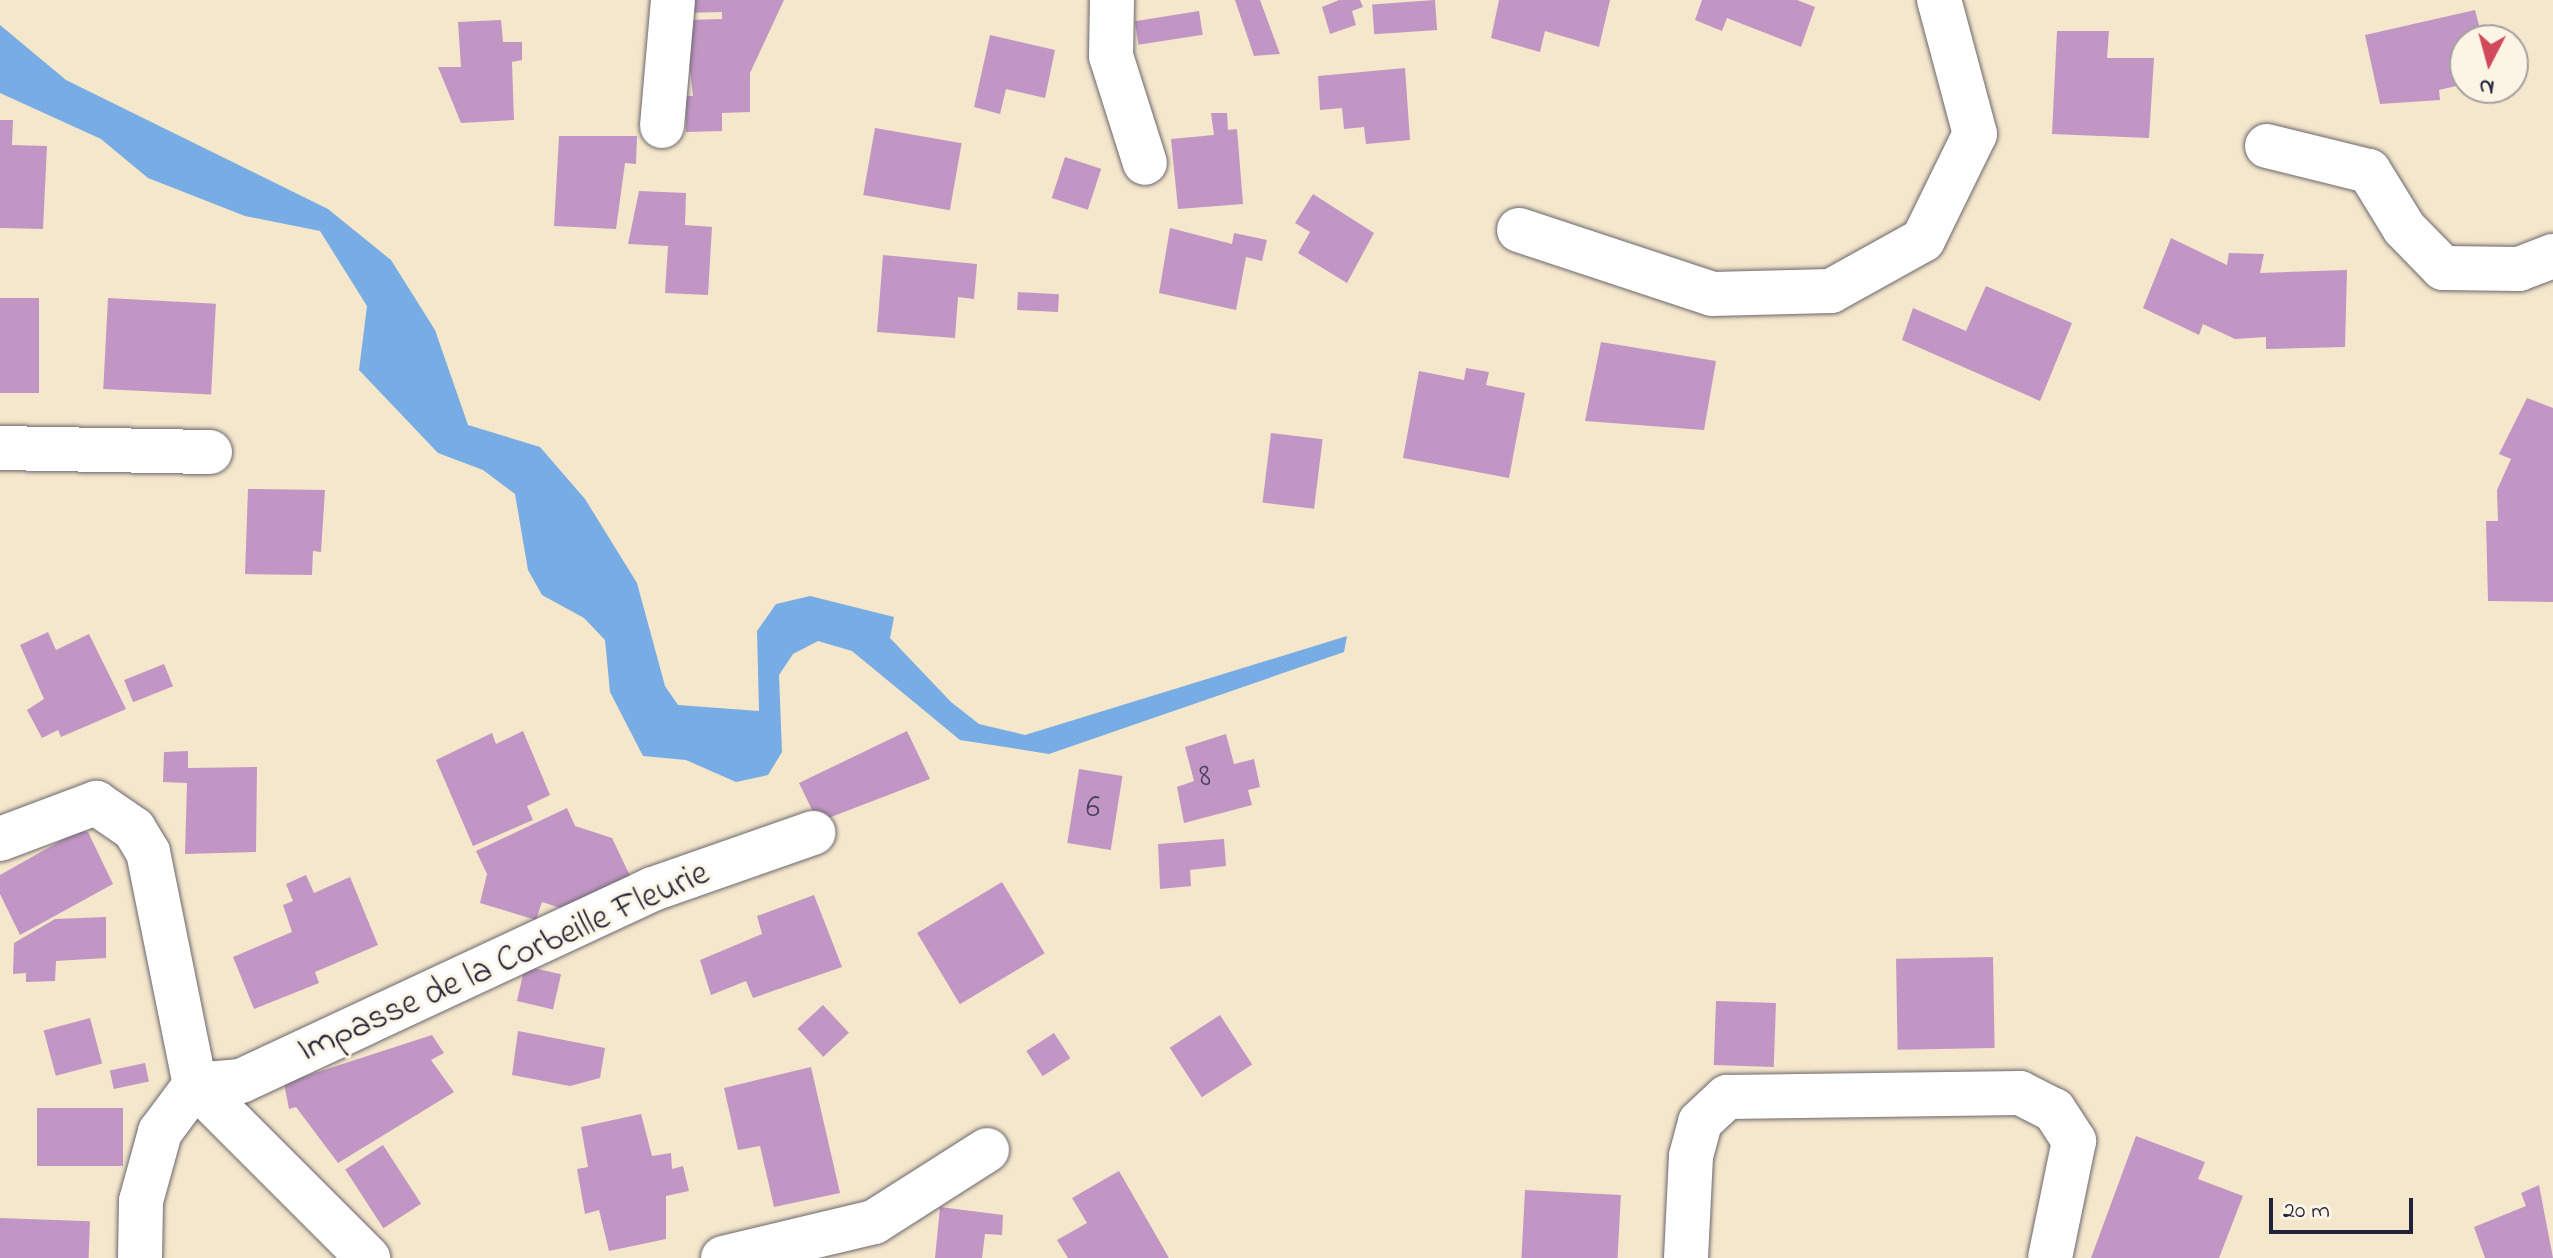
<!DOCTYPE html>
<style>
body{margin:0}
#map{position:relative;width:2553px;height:1258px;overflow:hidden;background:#f5e7cc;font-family:"Indie Flower",sans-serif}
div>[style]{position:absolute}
.water>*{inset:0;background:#77ace4}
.building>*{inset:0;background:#c196c4;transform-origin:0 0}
.roads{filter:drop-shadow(0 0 2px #6c676e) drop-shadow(0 0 2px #6c676e)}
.minor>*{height:44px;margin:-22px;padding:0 22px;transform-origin:22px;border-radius:22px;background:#fff}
span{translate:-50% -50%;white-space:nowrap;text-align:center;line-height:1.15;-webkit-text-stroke:6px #fcf5e5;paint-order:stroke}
.number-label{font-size:32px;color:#4a3f5d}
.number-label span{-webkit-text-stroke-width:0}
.street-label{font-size:36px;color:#22223b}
.north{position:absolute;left:2449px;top:24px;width:80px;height:80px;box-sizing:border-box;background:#fcf5e5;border:2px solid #a5a1a1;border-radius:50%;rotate:186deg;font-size:22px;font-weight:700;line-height:32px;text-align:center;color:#22223b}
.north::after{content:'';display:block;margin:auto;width:28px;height:36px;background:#d1495b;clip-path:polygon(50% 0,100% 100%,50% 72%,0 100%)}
.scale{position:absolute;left:2269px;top:1198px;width:144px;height:36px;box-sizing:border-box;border:4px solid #22223b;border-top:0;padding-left:10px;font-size:24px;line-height:28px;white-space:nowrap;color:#22223b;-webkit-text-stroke:6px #fcf5e5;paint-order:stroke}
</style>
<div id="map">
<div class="water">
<i style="clip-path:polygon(0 25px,66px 80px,328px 209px,391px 260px,435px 330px,468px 425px,540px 447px,585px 499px,637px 583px,665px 686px,678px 705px,759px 711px,757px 631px,776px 604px,810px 596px,894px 617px,890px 638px,951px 702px,979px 724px,1025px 735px,1347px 636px,1344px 652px,1049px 754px,960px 740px,852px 651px,818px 641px,793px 654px,779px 675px,782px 752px,768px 775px,736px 782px,686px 760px,643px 756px,610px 692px,605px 640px,584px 618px,542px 595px,528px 570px,515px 494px,483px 470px,438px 453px,359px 370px,367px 306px,320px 231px,245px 216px,148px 178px,101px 139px,0 93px)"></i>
</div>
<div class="building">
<i style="clip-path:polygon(685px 0,784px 0,750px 73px,750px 112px,722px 113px,722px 131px,686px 132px,686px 96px,693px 96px,684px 20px,722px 19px,722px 12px,685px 13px)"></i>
<i style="clip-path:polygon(1235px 0,1260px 0,1280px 54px,1254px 56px)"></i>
<i style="clip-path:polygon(1339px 0,1360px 0,1363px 7px,1352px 11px,1356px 25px,1330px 34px,1322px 7px)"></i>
<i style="left:1435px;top:0;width:30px;height:63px;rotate:86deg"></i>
<i style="clip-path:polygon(1499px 0,1610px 0,1599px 47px,1545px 31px,1540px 52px,1491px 38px)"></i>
<i style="clip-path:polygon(1702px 0,1797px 0,1815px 7px,1801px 47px,1727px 18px,1722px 31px,1695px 20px)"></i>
<i style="clip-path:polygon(2475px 10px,2483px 40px,2465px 40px,2465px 84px,2439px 90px,2440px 100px,2380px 104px,2365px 35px)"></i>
<i style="left:1199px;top:11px;width:24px;height:65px;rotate:81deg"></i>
<i style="clip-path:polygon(501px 20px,503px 42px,522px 42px,522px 60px,512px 62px,514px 120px,461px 123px,438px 67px,461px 67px,458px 22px)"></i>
<i style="clip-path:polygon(2057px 31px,2109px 31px,2107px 58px,2154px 58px,2149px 138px,2052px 134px)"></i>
<i style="clip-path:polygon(990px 35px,1055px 50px,1045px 98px,1006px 89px,1000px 114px,974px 107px)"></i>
<i style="clip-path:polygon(1405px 68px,1410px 140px,1366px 144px,1364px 127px,1344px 129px,1342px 108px,1320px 110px,1318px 76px)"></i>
<i style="clip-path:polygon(1211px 113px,1227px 113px,1228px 130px,1237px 129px,1243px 204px,1178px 209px,1171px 139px,1214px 135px)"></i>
<i style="clip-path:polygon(0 120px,13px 120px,12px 145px,47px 146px,43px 229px,0 228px)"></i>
<i style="left:875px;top:128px;width:88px;height:68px;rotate:10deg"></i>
<i style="clip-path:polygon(559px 136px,637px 136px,636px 164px,625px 163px,616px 229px,554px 226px)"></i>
<i style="left:1065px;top:157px;width:38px;height:43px;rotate:18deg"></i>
<i style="clip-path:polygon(639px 191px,686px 193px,685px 225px,712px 227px,708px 295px,665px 293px,668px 246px,628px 244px)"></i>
<i style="clip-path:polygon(1313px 194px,1374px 233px,1347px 283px,1298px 253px,1310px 232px,1295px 223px)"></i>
<i style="clip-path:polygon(1170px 228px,1232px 244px,1234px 233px,1267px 240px,1262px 261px,1246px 257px,1236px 310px,1159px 293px)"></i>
<i style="clip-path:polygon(2171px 238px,2227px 265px,2229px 253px,2264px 254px,2260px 273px,2347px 270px,2345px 347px,2266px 349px,2266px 337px,2235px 339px,2203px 324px,2199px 335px,2143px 308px)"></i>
<i style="clip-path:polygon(883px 255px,977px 264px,974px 299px,958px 297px,955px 338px,877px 332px)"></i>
<i style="clip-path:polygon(1986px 286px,2072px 323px,2040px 401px,1902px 340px,1913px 308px,1966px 331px)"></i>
<i style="left:1018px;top:292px;width:41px;height:18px;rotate:3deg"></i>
<i style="left:0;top:298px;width:39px;height:95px"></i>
<i style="left:108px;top:298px;width:108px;height:91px;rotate:3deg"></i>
<i style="clip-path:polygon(1601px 342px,1716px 361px,1704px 430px,1585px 421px)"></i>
<i style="clip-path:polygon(1466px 368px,1489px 372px,1486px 385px,1525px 393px,1509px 478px,1403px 458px,1419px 371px,1464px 380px)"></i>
<i style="clip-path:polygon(2527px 398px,2553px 408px,2553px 602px,2488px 601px,2486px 521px,2498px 521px,2497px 490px,2511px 459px,2499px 454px)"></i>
<i style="left:1271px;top:433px;width:52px;height:70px;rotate:7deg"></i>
<i style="clip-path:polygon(248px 489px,325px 490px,321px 552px,313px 551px,312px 575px,245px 574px)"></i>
<i style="clip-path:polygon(48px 632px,56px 650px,89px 634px,126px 709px,61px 737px,58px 730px,42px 738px,27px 710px,44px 699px,20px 645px)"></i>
<i style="left:164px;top:664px;width:24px;height:43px;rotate:68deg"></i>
<i style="clip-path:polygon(523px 731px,550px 795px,527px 806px,533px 820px,473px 846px,436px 760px,492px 733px,496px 744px)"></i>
<i style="clip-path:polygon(907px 731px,930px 779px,818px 822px,799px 783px)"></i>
<i style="clip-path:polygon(1226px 734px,1234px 764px,1254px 759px,1260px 787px,1248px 790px,1252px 805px,1184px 823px,1177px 787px,1194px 781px,1185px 747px)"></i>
<i style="clip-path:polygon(188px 751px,188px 768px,257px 767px,256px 852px,185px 854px,187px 783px,163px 782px,164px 752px)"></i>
<i style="left:1079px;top:769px;width:44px;height:75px;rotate:9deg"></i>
<i style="clip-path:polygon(567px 808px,575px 826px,612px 838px,633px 882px,576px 913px,542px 902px,536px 920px,480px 903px,487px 874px,476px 851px)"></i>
<i style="clip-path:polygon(78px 831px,88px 832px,113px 884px,20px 935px,0 894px,0 875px)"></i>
<i style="clip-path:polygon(1224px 839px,1226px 866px,1190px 870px,1191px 886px,1160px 889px,1158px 844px)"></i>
<i style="clip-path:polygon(306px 875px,314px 893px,350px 877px,378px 945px,315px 972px,319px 983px,254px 1009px,233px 957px,292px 932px,283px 905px,293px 901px,286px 884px)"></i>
<i style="left:1002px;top:882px;width:83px;height:99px;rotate:59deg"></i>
<i style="clip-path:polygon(814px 895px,842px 967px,753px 998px,746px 981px,711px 995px,700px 960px,762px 934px,757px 916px)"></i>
<i style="clip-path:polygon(106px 917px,106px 958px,56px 961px,55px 981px,26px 982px,26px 973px,13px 974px,14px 943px,55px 919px)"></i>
<i style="left:1993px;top:957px;width:91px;height:97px;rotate:89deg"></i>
<i style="left:525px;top:966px;width:37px;height:36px;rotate:13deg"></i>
<i style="left:1716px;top:1001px;width:60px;height:64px;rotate:2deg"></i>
<i style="left:823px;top:1005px;width:38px;height:35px;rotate:47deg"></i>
<i style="left:1220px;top:1015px;width:59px;height:60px;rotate:57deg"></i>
<i style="left:90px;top:1018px;width:47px;height:48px;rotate:75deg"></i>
<i style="clip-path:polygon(518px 1031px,605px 1048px,600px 1078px,570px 1086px,512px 1075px)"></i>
<i style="left:1054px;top:1033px;width:30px;height:33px;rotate:57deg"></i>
<i style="clip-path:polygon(432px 1035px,444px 1053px,431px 1060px,454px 1092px,338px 1163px,296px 1107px,289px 1109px,284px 1083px)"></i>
<i style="left:145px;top:1063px;width:19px;height:36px;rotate:78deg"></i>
<i style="clip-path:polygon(811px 1067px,840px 1193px,774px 1207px,760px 1146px,738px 1150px,724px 1088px)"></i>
<i style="left:123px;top:1108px;width:58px;height:86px;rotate:90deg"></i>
<i style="clip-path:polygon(641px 1114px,652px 1156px,671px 1153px,672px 1169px,683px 1166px,689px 1191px,666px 1196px,666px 1239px,609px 1251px,599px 1210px,585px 1214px,577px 1169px,588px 1167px,581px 1127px)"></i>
<i style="clip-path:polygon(2136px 1136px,2205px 1162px,2198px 1179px,2243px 1196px,2219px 1258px,2091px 1258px)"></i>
<i style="left:383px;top:1145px;width:70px;height:45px;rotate:57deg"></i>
<i style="clip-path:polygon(1119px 1171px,1169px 1258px,1068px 1258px,1057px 1240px,1087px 1223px,1072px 1198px)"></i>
<i style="clip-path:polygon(2539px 1185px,2553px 1258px,2485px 1258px,2474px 1227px,2526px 1206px,2521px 1193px)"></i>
<i style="left:1525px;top:1190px;width:96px;height:68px;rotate:3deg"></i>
<i style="clip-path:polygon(940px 1207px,1003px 1215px,1002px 1235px,985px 1234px,982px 1258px,935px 1258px)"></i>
<i style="left:0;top:1218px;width:90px;height:40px;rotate:2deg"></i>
</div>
<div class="roads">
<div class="minor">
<i style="left:1112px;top:0;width:56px;rotate:91deg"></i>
<i style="left:1111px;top:56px;width:112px;rotate:72.4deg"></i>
<i style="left:662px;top:126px;width:126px;rotate:-85deg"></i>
<i style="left:2267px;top:146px;width:105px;rotate:13.8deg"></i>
<i style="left:2369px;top:171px;width:67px;rotate:58.4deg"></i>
<i style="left:2404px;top:228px;width:56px;rotate:45.7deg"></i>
<i style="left:2443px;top:268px;width:76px;rotate:0.8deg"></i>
<i style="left:2519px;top:269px;width:36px;rotate:-21deg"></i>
<i style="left:1519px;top:230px;width:203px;rotate:18.3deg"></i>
<i style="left:1712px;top:294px;width:119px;rotate:-1.4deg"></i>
<i style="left:1831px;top:291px;width:105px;rotate:-29deg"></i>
<i style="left:1923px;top:240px;width:118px;rotate:-63.9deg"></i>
<i style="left:1975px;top:134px;width:139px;rotate:-105deg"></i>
<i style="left:0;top:448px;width:210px;rotate:1.1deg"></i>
<i style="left:0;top:839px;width:103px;rotate:-20.6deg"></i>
<i style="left:96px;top:803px;width:46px;rotate:34.4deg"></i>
<i style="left:134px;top:829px;width:27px;rotate:59deg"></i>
<i style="left:148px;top:852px;width:238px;rotate:78.6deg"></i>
<i style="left:195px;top:1085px;width:46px;rotate:-5deg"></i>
<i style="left:241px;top:1081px;width:455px;rotate:-25deg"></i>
<i style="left:653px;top:889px;width:170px;rotate:-19.3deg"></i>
<i style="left:195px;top:1085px;width:245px;rotate:45deg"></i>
<i style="left:140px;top:1258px;width:57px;rotate:-89deg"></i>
<i style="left:141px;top:1201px;width:72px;rotate:-74.6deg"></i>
<i style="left:160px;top:1132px;width:59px;rotate:-53.3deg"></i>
<i style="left:723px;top:1258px;width:155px;rotate:-13.4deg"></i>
<i style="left:874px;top:1222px;width:134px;rotate:-32.5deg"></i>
<i style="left:1686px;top:1258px;width:102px;rotate:-87.2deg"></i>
<i style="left:1691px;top:1156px;width:35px;rotate:-75deg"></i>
<i style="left:1700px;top:1122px;width:37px;rotate:-43deg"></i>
<i style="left:1727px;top:1097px;width:293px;rotate:-0.8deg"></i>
<i style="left:2020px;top:1093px;width:38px;rotate:27deg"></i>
<i style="left:2054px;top:1110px;width:37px;rotate:57deg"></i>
<i style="left:2074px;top:1141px;width:119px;rotate:101.6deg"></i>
</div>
</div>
<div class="number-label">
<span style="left:1205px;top:778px">8</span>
<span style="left:1093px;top:809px">6</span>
</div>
<div class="street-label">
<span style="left:504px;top:963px;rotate:-24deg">Impasse de la Corbeille Fleurie</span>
</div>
<div class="north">N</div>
<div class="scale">20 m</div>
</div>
